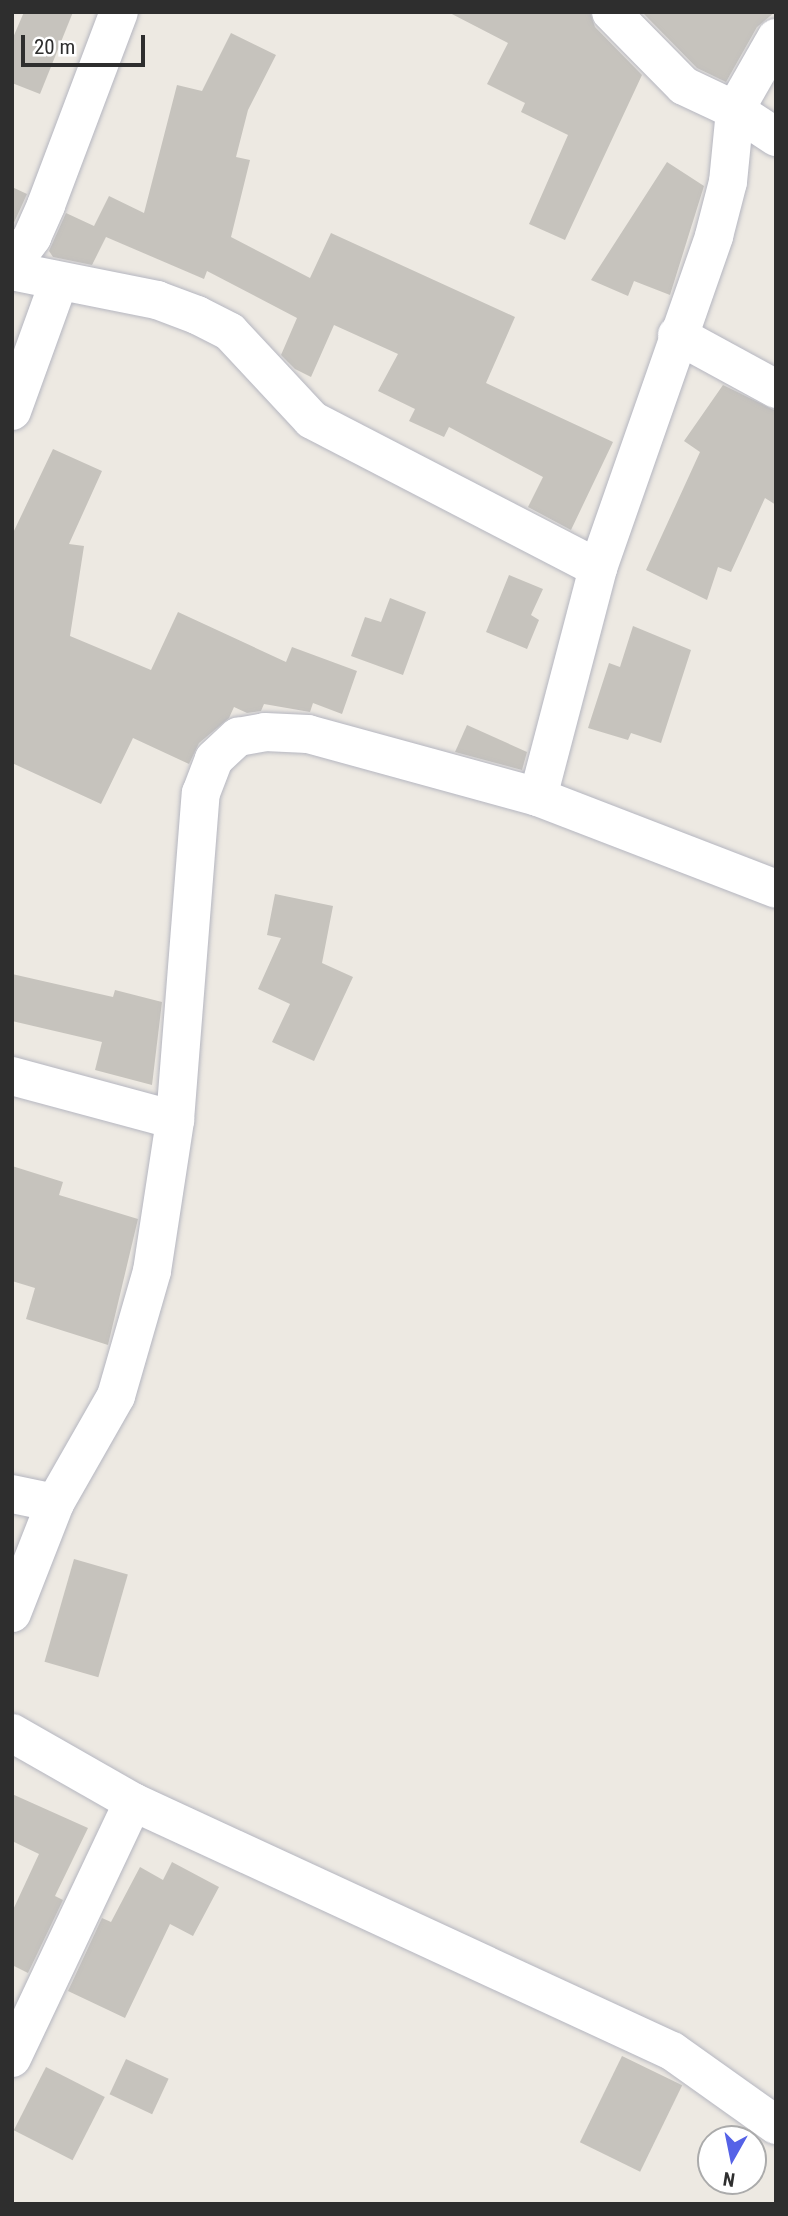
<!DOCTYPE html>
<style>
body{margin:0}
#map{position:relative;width:788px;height:2216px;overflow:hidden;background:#ede9e2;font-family:"Roboto Condensed",sans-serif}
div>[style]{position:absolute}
.building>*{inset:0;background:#c6c3bd;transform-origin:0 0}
.roads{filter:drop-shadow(0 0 2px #b5b6c0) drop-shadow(0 0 2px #b5b6c0)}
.minor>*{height:38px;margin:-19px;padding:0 19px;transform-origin:19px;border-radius:19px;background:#fff}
span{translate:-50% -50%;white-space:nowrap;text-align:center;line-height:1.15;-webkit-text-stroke:6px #fff;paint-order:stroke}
.frame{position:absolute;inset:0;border:14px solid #2e2e2e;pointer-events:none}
.north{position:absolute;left:697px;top:2125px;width:70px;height:70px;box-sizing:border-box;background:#fff;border:2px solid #ababab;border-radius:50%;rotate:189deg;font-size:19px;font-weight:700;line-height:28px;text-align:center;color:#2e2e2e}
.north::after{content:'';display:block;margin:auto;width:24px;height:32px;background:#5562e7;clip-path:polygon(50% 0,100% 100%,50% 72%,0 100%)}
.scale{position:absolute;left:21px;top:35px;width:124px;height:32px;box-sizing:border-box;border:4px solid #2e2e2e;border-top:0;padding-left:9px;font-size:21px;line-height:24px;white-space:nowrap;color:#2e2e2e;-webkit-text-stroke:5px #fff;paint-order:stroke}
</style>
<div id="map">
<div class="building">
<i style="clip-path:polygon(24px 12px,73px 12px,40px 94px,12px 83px,12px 40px)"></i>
<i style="clip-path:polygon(448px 12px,590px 12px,595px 27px,642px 75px,565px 240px,529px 224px,568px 135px,521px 112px,525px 103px,487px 84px,508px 43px)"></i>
<i style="clip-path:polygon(642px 12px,775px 12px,757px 27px,726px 82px,697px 68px)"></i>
<i style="clip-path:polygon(231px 33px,276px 55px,248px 110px,236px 157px,250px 160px,231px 237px,310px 278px,331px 233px,515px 317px,486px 383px,613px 442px,571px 530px,528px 507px,543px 477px,449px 427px,444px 437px,409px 421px,415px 409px,378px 391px,398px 354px,334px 325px,311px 377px,295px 369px,281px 355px,297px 318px,207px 271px,204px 279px,106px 237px,92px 265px,53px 257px,49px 251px,66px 213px,94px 226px,109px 196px,144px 213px,177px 85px,202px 91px)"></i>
<i style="clip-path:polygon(667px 162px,704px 186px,670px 295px,634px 281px,628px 296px,591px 280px)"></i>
<i style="clip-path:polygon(12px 187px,27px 194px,12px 227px)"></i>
<i style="clip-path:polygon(723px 385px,776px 411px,776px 505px,765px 498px,731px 572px,718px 567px,707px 600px,646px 570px,700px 452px,684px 441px)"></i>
<i style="clip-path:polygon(53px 449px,102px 471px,69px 544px,84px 546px,70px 636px,151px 670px,178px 612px,286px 662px,292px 647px,357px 671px,342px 714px,313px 703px,310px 712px,264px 704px,261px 711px,247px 713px,234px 707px,229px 718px,199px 743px,189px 764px,133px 738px,101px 804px,12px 763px,12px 535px)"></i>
<i style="clip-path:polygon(509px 575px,543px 589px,531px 615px,539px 620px,527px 649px,486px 632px)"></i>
<i style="clip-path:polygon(390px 598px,426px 612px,403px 675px,351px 656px,365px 617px,381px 622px)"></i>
<i style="clip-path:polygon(633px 626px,691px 650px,661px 743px,631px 733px,628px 740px,588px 728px,609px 663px,620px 667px)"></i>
<i style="clip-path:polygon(467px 725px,527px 752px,522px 770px,455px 752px)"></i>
<i style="clip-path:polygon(275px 894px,333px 906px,322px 963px,353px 977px,314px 1061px,272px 1042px,290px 1004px,258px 989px,281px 938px,267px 935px)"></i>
<i style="clip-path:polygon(12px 974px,113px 997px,115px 990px,162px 1002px,152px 1085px,95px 1070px,102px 1042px,12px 1021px)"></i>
<i style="clip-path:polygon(12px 1166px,63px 1182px,59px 1195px,138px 1219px,108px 1345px,26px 1319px,35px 1288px,12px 1281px)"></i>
<i style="left:74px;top:1559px;width:56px;height:107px;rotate:16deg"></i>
<i style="clip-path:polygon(12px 1794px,88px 1828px,55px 1896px,63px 1900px,28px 1973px,12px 1965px,12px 1912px,39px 1854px,12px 1841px)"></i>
<i style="clip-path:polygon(172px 1862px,219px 1887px,193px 1936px,170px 1924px,125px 2018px,68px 1991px,102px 1918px,111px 1922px,140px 1867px,163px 1880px)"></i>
<i style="left:622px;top:2056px;width:67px;height:96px;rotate:26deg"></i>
<i style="left:126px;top:2059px;width:47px;height:39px;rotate:25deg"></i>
<i style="left:46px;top:2067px;width:66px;height:71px;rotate:27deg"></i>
</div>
<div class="roads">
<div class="minor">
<i style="left:611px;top:12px;width:104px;rotate:45.4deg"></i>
<i style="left:684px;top:86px;width:56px;rotate:25.2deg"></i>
<i style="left:735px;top:110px;width:49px;rotate:33.4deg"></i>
<i style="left:12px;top:264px;width:34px;rotate:-53deg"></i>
<i style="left:32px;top:237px;width:35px;rotate:-66deg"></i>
<i style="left:46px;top:205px;width:206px;rotate:-69.3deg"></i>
<i style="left:12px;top:271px;width:148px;rotate:11.3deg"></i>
<i style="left:157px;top:300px;width:43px;rotate:20.6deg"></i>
<i style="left:197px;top:315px;width:37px;rotate:27deg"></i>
<i style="left:230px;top:332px;width:120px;rotate:47deg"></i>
<i style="left:312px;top:420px;width:322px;rotate:27.4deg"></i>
<i style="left:677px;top:335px;width:113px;rotate:28.6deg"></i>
<i style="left:12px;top:411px;width:138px;rotate:-70.1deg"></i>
<i style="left:538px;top:797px;width:237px;rotate:-75.3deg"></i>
<i style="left:598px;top:568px;width:352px;rotate:-70.7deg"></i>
<i style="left:714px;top:236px;width:56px;rotate:-75.5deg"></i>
<i style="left:728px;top:182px;width:72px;rotate:-84.4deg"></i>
<i style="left:735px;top:110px;width:83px;rotate:-60.3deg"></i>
<i style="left:12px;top:1076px;width:169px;rotate:15.1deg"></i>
<i style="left:12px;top:1494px;width:44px;rotate:11.8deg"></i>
<i style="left:12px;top:1613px;width:118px;rotate:-68.6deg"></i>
<i style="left:55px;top:1503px;width:123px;rotate:-60.3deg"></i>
<i style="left:116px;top:1396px;width:130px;rotate:-73.9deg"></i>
<i style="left:152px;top:1271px;width:153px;rotate:-81.3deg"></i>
<i style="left:175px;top:1120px;width:328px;rotate:-85.5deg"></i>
<i style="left:201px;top:793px;width:36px;rotate:-69deg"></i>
<i style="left:214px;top:759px;width:33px;rotate:-43deg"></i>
<i style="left:238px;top:737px;width:27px;rotate:-10deg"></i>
<i style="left:265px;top:732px;width:43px;rotate:2.7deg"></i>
<i style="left:308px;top:734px;width:238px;rotate:15.3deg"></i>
<i style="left:538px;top:797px;width:255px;rotate:21.1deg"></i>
<i style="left:12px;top:1733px;width:139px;rotate:29.7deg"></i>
<i style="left:133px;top:1802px;width:594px;rotate:24.8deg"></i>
<i style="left:672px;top:2051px;width:128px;rotate:35.4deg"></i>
<i style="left:12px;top:2058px;width:283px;rotate:-64.7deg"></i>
</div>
</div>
<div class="frame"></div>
<div class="north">N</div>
<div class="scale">20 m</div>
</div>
